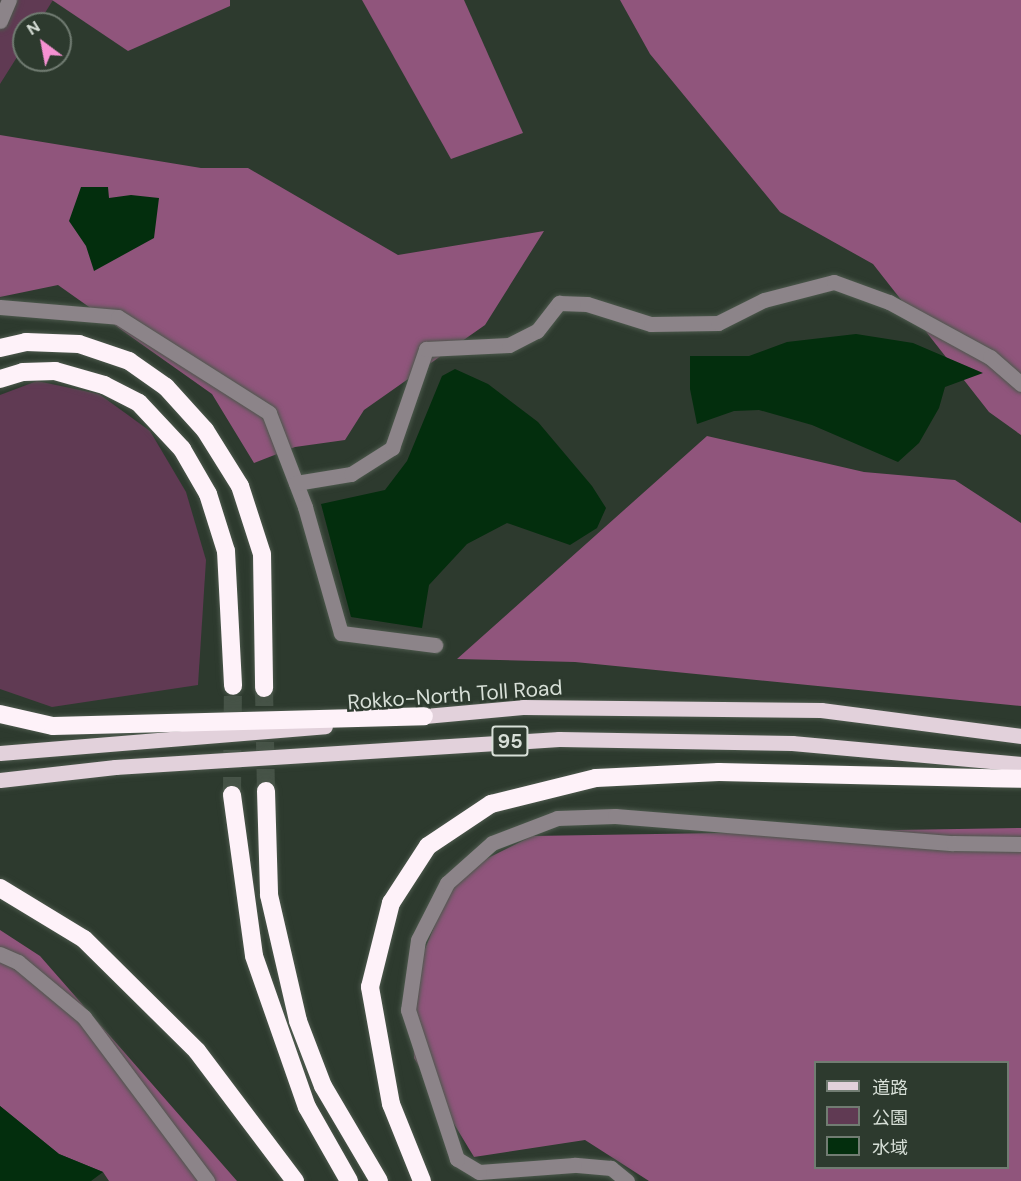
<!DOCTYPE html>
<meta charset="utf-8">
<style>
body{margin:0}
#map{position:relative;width:1021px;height:1181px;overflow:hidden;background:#2d3a2e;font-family:"DM Sans","Noto Sans JP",sans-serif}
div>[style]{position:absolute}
.green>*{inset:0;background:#603a53}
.forest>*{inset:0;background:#90557c}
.water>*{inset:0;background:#032e0d}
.highway-tunnel>*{height:18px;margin-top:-9px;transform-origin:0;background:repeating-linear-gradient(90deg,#465347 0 18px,transparent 0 27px)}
.roads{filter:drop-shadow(0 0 2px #4c584c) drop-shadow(0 0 2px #4c584c)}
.minor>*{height:15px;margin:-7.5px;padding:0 7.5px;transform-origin:7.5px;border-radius:7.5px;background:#8c8489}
.major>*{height:15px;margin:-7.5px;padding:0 7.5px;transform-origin:7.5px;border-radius:7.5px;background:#e2d1db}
.highway>*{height:18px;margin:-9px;padding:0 9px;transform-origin:9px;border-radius:9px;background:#fef2f9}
span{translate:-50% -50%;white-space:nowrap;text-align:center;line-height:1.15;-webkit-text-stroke:5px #2d3a2e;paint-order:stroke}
.shield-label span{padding:2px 4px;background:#2d3a2e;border:2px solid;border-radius:4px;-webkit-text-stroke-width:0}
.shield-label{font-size:20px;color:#d7dfd7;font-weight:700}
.street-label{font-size:21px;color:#d7dfd7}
.legend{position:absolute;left:814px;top:1061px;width:195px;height:108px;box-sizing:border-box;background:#2d3a2e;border:2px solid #717c72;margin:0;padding:8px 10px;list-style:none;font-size:18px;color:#d7dfd7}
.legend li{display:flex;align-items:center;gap:12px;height:30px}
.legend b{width:30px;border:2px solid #717c72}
.north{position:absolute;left:12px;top:12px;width:60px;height:60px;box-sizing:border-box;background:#2d3a2e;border:2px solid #717c72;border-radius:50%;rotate:328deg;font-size:16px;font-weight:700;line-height:24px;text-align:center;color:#d7dfd7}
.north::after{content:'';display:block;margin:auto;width:21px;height:27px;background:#f591d2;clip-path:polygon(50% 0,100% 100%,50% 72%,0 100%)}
</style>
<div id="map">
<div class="green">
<i style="clip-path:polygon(0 0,53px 0,38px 24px,24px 24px,24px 46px,0 84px)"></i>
<i style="clip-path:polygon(37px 381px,99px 394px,150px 431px,186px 492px,206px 560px,198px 685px,52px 707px,0 689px,0 395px)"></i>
</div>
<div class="forest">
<i style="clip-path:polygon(52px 0,230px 0,230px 6px,128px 51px)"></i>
<i style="clip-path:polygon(362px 0,464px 0,523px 133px,451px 159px)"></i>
<i style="clip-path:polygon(620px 0,1021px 0,1021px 435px,989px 412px,873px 264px,780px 212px,650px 54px)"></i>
<i style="clip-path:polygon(0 135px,201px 168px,248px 168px,398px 255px,544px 231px,485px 325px,364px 410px,345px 440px,295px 447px,254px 463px,212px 394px,58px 285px,0 297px)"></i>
<i style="clip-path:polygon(707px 436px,864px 472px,955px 480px,1021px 523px,1021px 706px,575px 662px,457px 659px)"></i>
<i style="clip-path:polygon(evenodd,1021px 828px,1021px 1181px,649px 1181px,585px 1140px,474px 1157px,414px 1058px,412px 980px,456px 874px,532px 836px,1021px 828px,816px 1062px,1008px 1062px,1008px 1168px,816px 1168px,816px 1062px)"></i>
<i style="clip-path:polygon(0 930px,40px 956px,237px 1181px,109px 1181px,103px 1172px,59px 1154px,0 1106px)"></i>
</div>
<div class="water">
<i style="clip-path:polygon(81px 187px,108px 187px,109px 198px,131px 195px,159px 198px,154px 238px,94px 271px,86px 246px,69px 221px)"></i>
<i style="clip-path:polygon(856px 334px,913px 343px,983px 373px,945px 387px,939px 408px,919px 443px,898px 462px,812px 425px,759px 410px,734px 411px,697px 424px,690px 389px,690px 356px,749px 356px,787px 342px)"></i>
<i style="clip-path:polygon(455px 369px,488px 384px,538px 422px,592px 486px,606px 508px,597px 528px,570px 545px,507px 523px,467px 544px,429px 585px,422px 628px,351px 617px,321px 504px,385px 490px,407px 461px,442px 376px)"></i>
<i style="clip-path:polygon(0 1106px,59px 1154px,103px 1172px,91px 1181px,0 1181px)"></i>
</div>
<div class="highway-tunnel">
<i style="left:264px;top:688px;width:103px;rotate:88.9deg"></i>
<i style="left:232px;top:795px;width:109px;rotate:-89.5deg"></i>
</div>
<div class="roads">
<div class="minor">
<i style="left:0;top:21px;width:23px;rotate:-67deg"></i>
<i style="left:0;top:307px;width:118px;rotate:4.8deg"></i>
<i style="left:118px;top:317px;width:179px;rotate:32.4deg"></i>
<i style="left:269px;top:413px;width:101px;rotate:69deg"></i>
<i style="left:305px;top:507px;width:131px;rotate:74.1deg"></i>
<i style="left:341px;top:633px;width:95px;rotate:7.3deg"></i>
<i style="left:296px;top:483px;width:56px;rotate:-9.3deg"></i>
<i style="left:351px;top:474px;width:49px;rotate:-32.4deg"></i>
<i style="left:392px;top:448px;width:105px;rotate:-71deg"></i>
<i style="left:426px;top:349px;width:83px;rotate:-2.8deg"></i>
<i style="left:509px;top:345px;width:31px;rotate:-27deg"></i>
<i style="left:537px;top:331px;width:36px;rotate:-52deg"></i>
<i style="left:559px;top:303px;width:28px;rotate:2deg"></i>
<i style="left:587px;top:304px;width:67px;rotate:17.4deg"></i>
<i style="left:651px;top:324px;width:67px;rotate:-0.9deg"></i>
<i style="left:718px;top:323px;width:51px;rotate:-26.6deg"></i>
<i style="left:764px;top:300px;width:72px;rotate:-14.4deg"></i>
<i style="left:834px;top:282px;width:59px;rotate:20deg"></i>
<i style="left:889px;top:302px;width:115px;rotate:28.6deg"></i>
<i style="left:990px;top:357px;width:41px;rotate:41.1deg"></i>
<i style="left:0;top:954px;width:20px;rotate:24deg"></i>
<i style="left:18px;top:962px;width:86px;rotate:39.8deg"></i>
<i style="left:84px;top:1017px;width:205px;rotate:53.1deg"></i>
<i style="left:627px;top:1181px;width:21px;rotate:-141deg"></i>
<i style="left:611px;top:1168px;width:37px;rotate:-175deg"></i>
<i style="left:574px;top:1165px;width:95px;rotate:175.8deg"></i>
<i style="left:479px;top:1172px;width:26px;rotate:-149deg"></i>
<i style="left:457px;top:1159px;width:157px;rotate:-108.2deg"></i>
<i style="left:408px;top:1010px;width:71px;rotate:-81.9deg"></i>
<i style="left:418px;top:940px;width:64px;rotate:-63deg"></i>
<i style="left:447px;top:883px;width:60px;rotate:-41.6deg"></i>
<i style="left:492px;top:843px;width:70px;rotate:-21deg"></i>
<i style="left:557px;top:818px;width:58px;rotate:-2deg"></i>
<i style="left:615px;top:816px;width:339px;rotate:4.6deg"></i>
<i style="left:953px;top:843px;width:68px;rotate:0.8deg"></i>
</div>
<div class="major">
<i style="left:414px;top:717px;width:109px;rotate:-5.2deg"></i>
<i style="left:523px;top:707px;width:298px;rotate:0.6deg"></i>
<i style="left:821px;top:710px;width:202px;rotate:7.4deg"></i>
<i style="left:0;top:753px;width:326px;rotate:-4.7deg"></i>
<i style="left:0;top:780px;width:116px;rotate:-6.4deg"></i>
<i style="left:115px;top:767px;width:445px;rotate:-3.6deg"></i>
<i style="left:559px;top:739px;width:233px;rotate:1deg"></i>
<i style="left:792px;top:743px;width:230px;rotate:5.2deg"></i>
</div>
<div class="highway">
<i style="left:0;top:348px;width:27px;rotate:-13deg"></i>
<i style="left:26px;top:342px;width:53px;rotate:2.2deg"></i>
<i style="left:79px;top:344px;width:53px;rotate:18.8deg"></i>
<i style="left:129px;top:361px;width:45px;rotate:35.1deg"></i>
<i style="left:166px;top:387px;width:58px;rotate:47.8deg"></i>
<i style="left:205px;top:430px;width:66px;rotate:58deg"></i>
<i style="left:240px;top:486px;width:71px;rotate:72.1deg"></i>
<i style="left:262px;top:554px;width:134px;rotate:89.1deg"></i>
<i style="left:0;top:379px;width:24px;rotate:-17deg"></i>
<i style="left:23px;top:372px;width:32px;rotate:-2deg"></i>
<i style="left:55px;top:371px;width:51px;rotate:15.9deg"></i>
<i style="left:104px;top:385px;width:39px;rotate:27deg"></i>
<i style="left:139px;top:403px;width:63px;rotate:46.9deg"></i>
<i style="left:182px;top:449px;width:52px;rotate:60deg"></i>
<i style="left:208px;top:494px;width:60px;rotate:72.5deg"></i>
<i style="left:226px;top:551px;width:135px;rotate:87deg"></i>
<i style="left:0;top:714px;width:54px;rotate:12.8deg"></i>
<i style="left:53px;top:726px;width:371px;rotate:-1.5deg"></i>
<i style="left:266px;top:791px;width:104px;rotate:88.3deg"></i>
<i style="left:269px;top:895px;width:129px;rotate:77deg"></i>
<i style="left:298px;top:1021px;width:70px;rotate:69deg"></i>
<i style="left:323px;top:1086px;width:110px;rotate:59.5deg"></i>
<i style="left:232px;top:795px;width:162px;rotate:82.2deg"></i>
<i style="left:254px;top:956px;width:160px;rotate:70.7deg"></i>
<i style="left:307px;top:1107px;width:85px;rotate:60.4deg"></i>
<i style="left:0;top:888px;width:98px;rotate:31.3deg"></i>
<i style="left:84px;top:939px;width:159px;rotate:44.7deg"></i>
<i style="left:197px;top:1051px;width:163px;rotate:53deg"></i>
<i style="left:422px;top:1181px;width:83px;rotate:-111.9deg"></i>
<i style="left:391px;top:1104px;width:119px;rotate:-100.2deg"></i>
<i style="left:370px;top:987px;width:87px;rotate:-76deg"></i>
<i style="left:391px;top:903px;width:68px;rotate:-57deg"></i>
<i style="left:428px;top:846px;width:76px;rotate:-33.7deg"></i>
<i style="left:491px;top:804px;width:108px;rotate:-13.9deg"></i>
<i style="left:596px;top:778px;width:123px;rotate:-2.8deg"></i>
<i style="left:719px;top:772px;width:302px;rotate:1.3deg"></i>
</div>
</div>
<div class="shield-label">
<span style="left:510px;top:741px">95</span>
</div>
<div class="street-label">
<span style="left:455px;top:695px;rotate:-4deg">Rokko-North Toll Road</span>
</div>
<ul class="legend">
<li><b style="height:8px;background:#e2d1db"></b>道路</li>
<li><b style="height:16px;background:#603a53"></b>公園</li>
<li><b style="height:16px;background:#032e0d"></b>水域</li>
</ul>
<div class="north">N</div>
</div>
